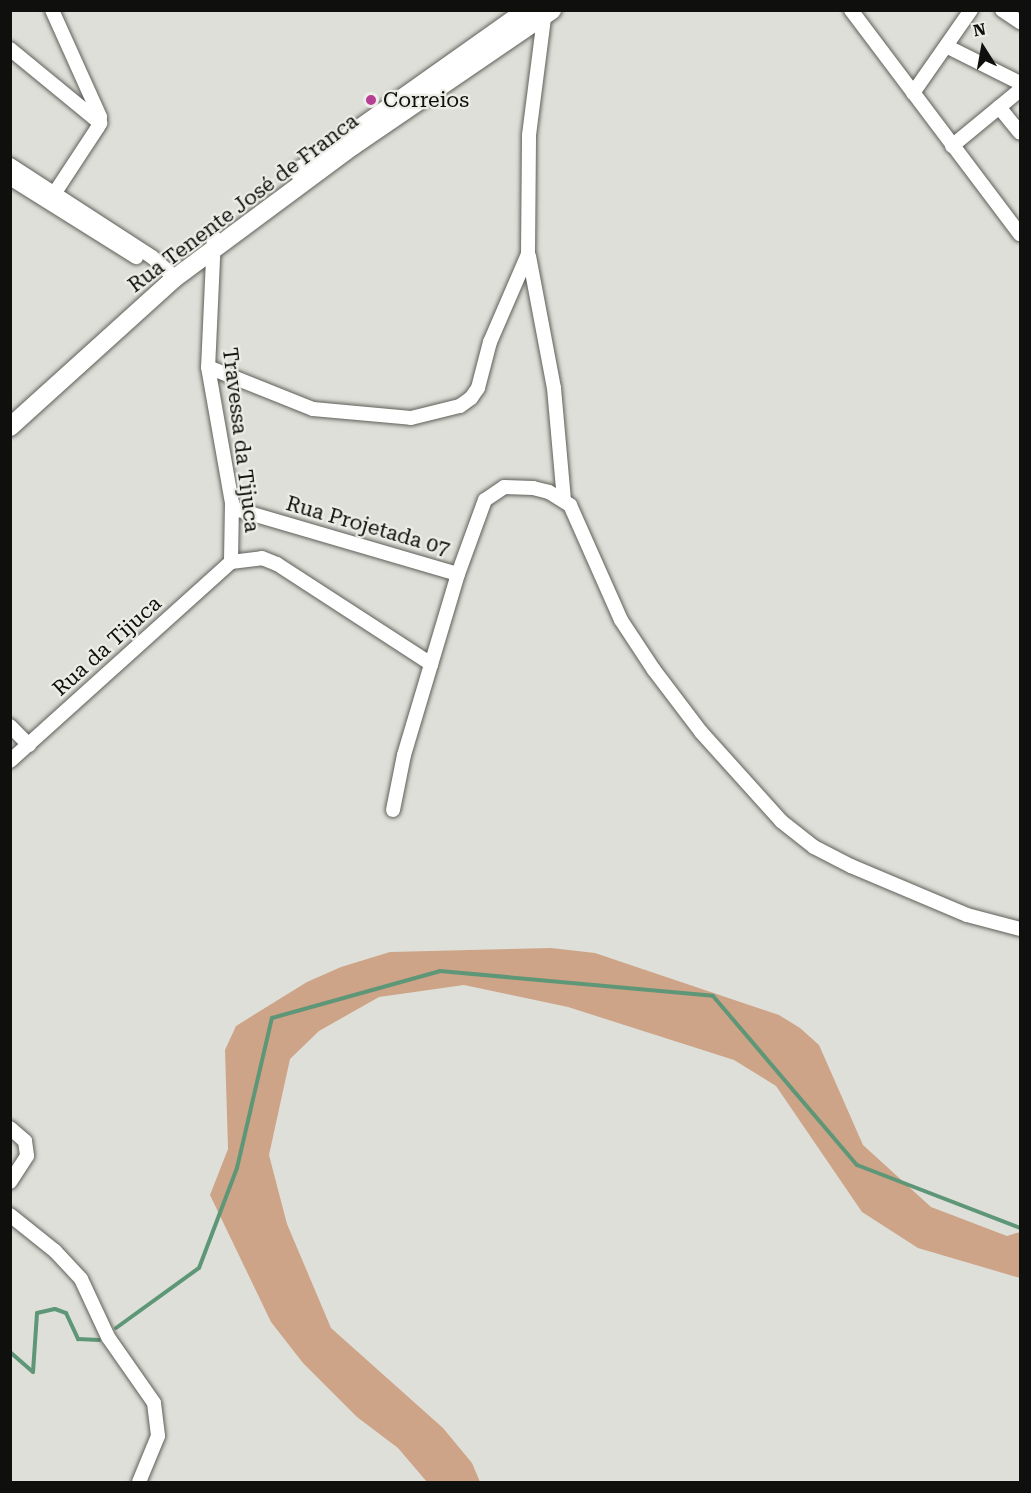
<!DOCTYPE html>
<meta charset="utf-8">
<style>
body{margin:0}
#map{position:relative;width:1031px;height:1493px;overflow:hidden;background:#dfdfd9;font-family:"Roboto Serif",serif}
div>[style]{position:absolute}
.green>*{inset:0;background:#cda487}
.stream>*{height:4px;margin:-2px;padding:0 2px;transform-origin:2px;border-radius:2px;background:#5e9777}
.roads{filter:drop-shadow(0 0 2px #5f5f5a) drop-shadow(0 0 2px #5f5f5a)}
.minor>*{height:14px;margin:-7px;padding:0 7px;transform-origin:7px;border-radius:7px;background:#fff}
.major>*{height:18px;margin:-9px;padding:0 9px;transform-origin:9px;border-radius:9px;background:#fff}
.dots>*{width:16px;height:16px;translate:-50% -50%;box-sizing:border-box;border:3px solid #ecede7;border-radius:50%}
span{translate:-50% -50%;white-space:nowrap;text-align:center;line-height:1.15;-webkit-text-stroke:4.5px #ecede7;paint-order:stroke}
.poi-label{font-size:21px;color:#0f0f0d}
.left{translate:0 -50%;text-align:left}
.street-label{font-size:21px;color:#0f0f0d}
.frame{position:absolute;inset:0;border:12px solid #0f0f0d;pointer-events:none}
.north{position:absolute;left:953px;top:18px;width:60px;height:60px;-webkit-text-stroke:4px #ecede7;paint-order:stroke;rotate:349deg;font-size:16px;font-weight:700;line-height:24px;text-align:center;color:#0f0f0d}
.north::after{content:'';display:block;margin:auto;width:21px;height:27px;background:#0f0f0d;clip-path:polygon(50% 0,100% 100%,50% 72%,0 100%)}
</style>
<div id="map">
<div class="green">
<i style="clip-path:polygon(551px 948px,595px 953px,779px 1015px,800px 1028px,819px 1045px,863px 1145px,931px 1207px,1007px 1236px,1020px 1232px,1020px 1278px,918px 1248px,862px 1212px,776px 1086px,734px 1060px,568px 1007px,464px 985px,379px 997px,319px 1031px,290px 1059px,269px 1155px,287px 1224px,331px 1328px,443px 1428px,472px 1463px,480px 1482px,427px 1482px,398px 1448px,357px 1417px,303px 1363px,271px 1322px,210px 1195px,228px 1149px,225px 1050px,236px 1026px,307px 982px,341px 967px,390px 952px)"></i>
</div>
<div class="stream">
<i style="left:116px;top:1328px;width:102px;rotate:-35.9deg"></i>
<i style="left:199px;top:1268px;width:107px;rotate:-69.2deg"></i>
<i style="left:237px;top:1168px;width:154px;rotate:-76.9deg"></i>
<i style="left:272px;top:1018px;width:174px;rotate:-15.6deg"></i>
<i style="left:440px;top:971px;width:274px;rotate:5.2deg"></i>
<i style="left:713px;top:996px;width:222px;rotate:49.6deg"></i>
<i style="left:857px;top:1165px;width:175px;rotate:21.1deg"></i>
<i style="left:10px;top:1352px;width:30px;rotate:41deg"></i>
<i style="left:33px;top:1372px;width:59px;rotate:-86.1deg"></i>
<i style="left:37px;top:1313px;width:18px;rotate:-13deg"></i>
<i style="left:55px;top:1309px;width:12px;rotate:20deg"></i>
<i style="left:66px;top:1313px;width:29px;rotate:65deg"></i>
<i style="left:78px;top:1339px;width:21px;rotate:3deg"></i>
</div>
<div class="roads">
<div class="minor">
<i style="left:52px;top:10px;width:117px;rotate:65.8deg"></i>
<i style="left:100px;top:117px;width:10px;rotate:101deg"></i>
<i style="left:98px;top:127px;width:80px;rotate:123.3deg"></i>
<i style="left:851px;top:10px;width:281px;rotate:53deg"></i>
<i style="left:1002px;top:10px;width:22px;rotate:34deg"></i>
<i style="left:948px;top:47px;width:80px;rotate:26.6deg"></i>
<i style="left:10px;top:49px;width:117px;rotate:39.4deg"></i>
<i style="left:913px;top:93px;width:101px;rotate:-55.1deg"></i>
<i style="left:999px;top:107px;width:33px;rotate:51deg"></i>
<i style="left:952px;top:146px;width:88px;rotate:-39.5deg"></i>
<i style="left:10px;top:165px;width:169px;rotate:32.9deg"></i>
<i style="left:152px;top:257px;width:31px;rotate:42deg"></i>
<i style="left:10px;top:178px;width:149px;rotate:32.1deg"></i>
<i style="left:214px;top:237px;width:130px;rotate:92.6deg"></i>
<i style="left:208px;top:367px;width:138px;rotate:80deg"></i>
<i style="left:232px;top:503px;width:59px;rotate:91deg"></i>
<i style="left:529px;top:256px;width:134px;rotate:79.3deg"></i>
<i style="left:554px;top:388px;width:111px;rotate:84.9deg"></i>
<i style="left:208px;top:367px;width:113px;rotate:21.8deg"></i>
<i style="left:313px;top:409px;width:98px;rotate:5.2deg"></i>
<i style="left:411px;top:418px;width:50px;rotate:-13.8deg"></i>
<i style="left:460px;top:406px;width:14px;rotate:-36deg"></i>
<i style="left:471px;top:398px;width:12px;rotate:-55deg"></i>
<i style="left:478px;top:388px;width:48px;rotate:-75.4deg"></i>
<i style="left:490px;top:342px;width:96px;rotate:-66.6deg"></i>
<i style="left:528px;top:254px;width:119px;rotate:-89.5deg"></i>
<i style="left:529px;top:135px;width:126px;rotate:-82.7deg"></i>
<i style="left:232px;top:508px;width:235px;rotate:16.3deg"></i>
<i style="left:231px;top:562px;width:31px;rotate:-7deg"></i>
<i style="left:262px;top:558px;width:16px;rotate:22deg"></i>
<i style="left:277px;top:564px;width:184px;rotate:33deg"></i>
<i style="left:10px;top:726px;width:27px;rotate:45deg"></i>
<i style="left:10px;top:761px;width:297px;rotate:-42deg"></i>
<i style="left:393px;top:810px;width:56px;rotate:-78.7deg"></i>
<i style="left:404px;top:755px;width:189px;rotate:-73.4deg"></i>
<i style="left:458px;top:574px;width:79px;rotate:-70deg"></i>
<i style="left:485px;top:500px;width:23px;rotate:-34deg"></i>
<i style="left:504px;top:487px;width:29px;rotate:2deg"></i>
<i style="left:533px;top:488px;width:16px;rotate:14deg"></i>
<i style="left:549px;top:492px;width:25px;rotate:32deg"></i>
<i style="left:570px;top:505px;width:126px;rotate:66.1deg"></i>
<i style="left:621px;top:620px;width:60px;rotate:56.6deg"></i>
<i style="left:654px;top:670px;width:78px;rotate:52.8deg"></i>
<i style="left:701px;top:732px;width:120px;rotate:48deg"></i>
<i style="left:781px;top:821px;width:42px;rotate:38.2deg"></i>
<i style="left:814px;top:847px;width:42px;rotate:27.2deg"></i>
<i style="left:851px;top:866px;width:126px;rotate:22.9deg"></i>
<i style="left:967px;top:915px;width:55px;rotate:14.8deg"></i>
<i style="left:10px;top:1128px;width:20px;rotate:41deg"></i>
<i style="left:25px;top:1141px;width:15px;rotate:82deg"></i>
<i style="left:27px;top:1156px;width:31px;rotate:123deg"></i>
<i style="left:10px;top:1215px;width:58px;rotate:38.7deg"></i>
<i style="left:55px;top:1251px;width:38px;rotate:47deg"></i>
<i style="left:81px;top:1279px;width:64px;rotate:65deg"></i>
<i style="left:108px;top:1337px;width:80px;rotate:55.1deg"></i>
<i style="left:154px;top:1403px;width:33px;rotate:83deg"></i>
<i style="left:158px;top:1436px;width:50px;rotate:112.4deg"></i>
</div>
<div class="major">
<i style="left:298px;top:172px;width:281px;rotate:-35.3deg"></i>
<i style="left:10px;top:427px;width:222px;rotate:-42.1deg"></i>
<i style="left:175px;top:278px;width:222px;rotate:-36.6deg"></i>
<i style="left:353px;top:146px;width:241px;rotate:-34.3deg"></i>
</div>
</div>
<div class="dots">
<i style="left:371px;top:100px;background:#b63f95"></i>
</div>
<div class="poi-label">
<span class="left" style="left:383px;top:100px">Correios</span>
</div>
<div class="street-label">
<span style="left:243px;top:203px;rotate:-37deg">Rua Tenente José de Franca</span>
<span style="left:241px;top:440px;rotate:83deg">Travessa da Tijuca</span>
<span style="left:368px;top:526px;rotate:16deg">Rua Projetada 07</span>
<span style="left:107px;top:646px;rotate:-42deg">Rua da Tijuca</span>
</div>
<div class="frame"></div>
<div class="north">N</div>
</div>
